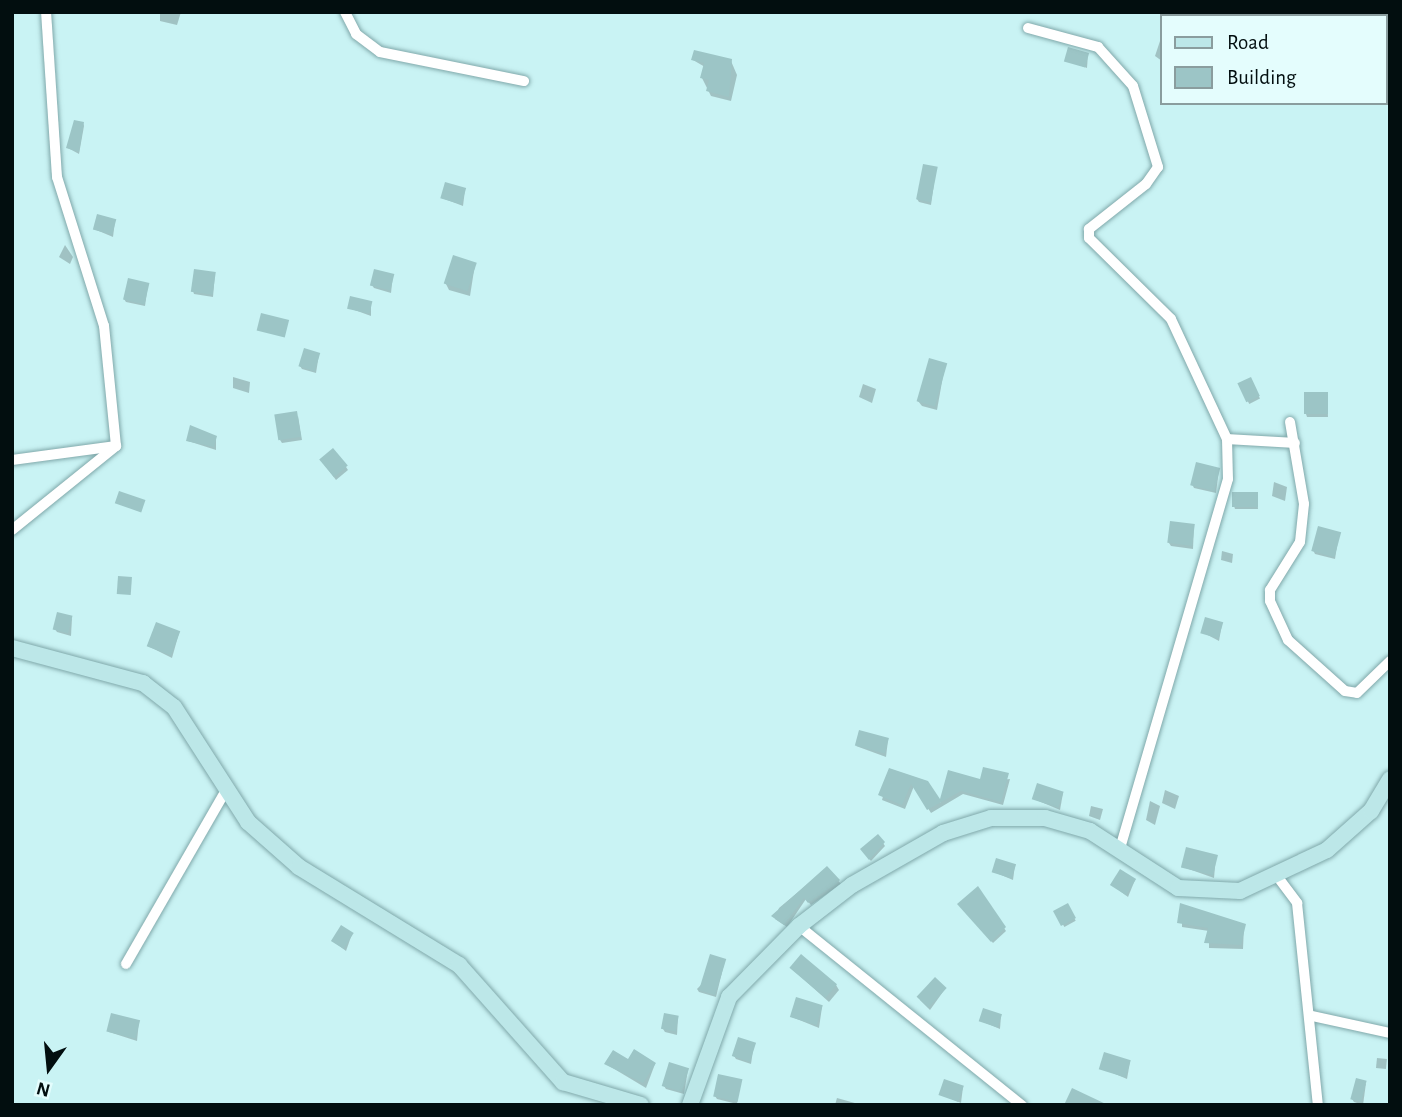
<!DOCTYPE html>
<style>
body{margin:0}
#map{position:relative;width:1402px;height:1117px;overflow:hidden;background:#c9f3f4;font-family:"Alegreya Sans",sans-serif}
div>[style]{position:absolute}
.shadow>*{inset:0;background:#0003;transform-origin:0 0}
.building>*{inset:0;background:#9cc5c6;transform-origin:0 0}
.roads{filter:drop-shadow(0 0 2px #80a8aa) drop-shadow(0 0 2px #80a8aa)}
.street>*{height:10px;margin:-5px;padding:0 5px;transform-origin:5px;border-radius:5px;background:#fff}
.secondary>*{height:16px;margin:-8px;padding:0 8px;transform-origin:8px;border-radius:8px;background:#bce7e8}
span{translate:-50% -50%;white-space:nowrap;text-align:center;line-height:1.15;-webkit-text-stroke:5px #e4fdfd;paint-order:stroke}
.frame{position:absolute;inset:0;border:14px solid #020e0f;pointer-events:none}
.legend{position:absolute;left:1160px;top:14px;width:228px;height:91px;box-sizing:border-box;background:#e4fdfd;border:2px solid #8a9d9e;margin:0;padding:9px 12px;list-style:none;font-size:21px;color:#020e0f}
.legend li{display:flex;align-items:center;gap:14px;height:35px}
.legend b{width:35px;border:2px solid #8a9d9e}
.north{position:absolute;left:14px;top:1033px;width:70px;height:70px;-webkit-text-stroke:5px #e4fdfd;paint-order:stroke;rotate:195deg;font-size:19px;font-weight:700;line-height:28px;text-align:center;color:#020e0f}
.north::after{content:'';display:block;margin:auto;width:24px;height:32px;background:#020e0f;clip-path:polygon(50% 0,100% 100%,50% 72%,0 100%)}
</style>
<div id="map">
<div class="shadow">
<i style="clip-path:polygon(160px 12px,181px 12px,177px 25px,160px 21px)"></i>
<i style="clip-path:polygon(1160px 41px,1162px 41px,1162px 61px,1155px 56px)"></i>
<i style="clip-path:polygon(1088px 54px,1087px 68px,1066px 60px)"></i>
<i style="clip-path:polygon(693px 60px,731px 61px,737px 75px,731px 101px,711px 96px,702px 78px,705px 67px)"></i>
<i style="clip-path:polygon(83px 123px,84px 126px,79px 154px,68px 148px)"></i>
<i style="clip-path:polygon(936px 169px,931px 205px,919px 202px,917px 199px)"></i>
<i style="clip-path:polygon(465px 190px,463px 206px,442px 198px)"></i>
<i style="clip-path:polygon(115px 221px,113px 237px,94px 229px)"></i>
<i style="clip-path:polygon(65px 245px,73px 257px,70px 264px,59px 257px)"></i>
<i style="clip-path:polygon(475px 264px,470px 296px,449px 290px,446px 284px)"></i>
<i style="clip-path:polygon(215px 273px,213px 297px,194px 294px,193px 291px)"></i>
<i style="clip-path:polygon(393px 275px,391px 293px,374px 288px,372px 285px)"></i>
<i style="clip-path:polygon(148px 285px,145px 306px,126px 302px,124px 299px)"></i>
<i style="clip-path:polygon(371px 302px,371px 316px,349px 308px)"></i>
<i style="clip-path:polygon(319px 354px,316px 373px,302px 369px,300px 366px)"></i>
<i style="clip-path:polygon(945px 365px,937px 410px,922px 406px,918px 401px)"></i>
<i style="clip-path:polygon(233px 377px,250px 382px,249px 393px,233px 388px)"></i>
<i style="left:1250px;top:379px;width:22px;height:12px;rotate:63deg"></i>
<i style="clip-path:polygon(863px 384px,876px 389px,872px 403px,859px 397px)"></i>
<i style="clip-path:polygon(1327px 394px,1328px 417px,1307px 417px,1306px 414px)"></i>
<i style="clip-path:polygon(298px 416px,302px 440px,282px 443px,280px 440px)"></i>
<i style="clip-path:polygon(216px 437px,216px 450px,188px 441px)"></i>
<i style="clip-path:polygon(323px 463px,346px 467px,348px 470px,336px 480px)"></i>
<i style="clip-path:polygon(1219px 469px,1216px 493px,1194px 488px,1192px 484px)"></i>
<i style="clip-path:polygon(1274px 482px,1287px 487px,1285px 501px,1272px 496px)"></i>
<i style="clip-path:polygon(1257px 494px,1258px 509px,1235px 509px,1234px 506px)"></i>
<i style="clip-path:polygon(1194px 525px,1193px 549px,1171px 546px,1169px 543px)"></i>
<i style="clip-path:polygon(1339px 534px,1335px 559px,1315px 554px,1313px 550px)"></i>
<i style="clip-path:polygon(1222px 551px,1233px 554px,1232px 563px,1221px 560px)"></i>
<i style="clip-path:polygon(72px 618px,71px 636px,57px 632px,55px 629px)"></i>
<i style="clip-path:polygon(1222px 624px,1219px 641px,1202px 632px)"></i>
<i style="clip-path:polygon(179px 633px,172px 658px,148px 646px)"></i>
<i style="clip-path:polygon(888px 740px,886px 757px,856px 746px)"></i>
<i style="clip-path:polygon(890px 770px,927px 782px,940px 803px,949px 772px,981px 782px,1010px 779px,1003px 805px,963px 794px,931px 813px,914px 786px,905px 809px,882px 800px)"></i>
<i style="clip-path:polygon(1165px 790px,1179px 796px,1175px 809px,1162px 803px)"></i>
<i style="clip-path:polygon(1063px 793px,1060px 810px,1034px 799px)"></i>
<i style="clip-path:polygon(1150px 801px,1160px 806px,1155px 825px,1146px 820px)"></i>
<i style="clip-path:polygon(1091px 806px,1103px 809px,1100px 820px,1089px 816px)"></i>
<i style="clip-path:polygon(883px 843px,885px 846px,871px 861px,864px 853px)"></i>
<i style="clip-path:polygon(1216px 856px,1214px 878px,1183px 867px)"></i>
<i style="clip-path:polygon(1015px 865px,1013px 880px,994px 872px)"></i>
<i style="clip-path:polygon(827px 868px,841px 884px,811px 905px,806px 899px,787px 927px,775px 919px,779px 908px)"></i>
<i style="clip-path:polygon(1135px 880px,1128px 897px,1112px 885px)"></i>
<i style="clip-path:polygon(978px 889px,1006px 931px,993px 943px,961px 907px)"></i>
<i style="left:1067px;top:905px;width:18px;height:13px;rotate:61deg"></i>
<i style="clip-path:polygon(1182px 905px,1244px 926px,1243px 949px,1209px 948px,1209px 931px,1182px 927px)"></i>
<i style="clip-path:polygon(352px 934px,346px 951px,333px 941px)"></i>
<i style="clip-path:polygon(725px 960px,716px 997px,699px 992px,697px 989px)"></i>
<i style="clip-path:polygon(791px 968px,836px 985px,839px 990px,829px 1002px)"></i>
<i style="clip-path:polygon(945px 989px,930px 1010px,920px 1000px)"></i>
<i style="clip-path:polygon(822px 1007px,819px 1028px,792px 1017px)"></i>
<i style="clip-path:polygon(1001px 1016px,1000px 1029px,981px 1021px)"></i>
<i style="clip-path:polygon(678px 1017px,677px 1035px,665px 1032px,663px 1029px)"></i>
<i style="clip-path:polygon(139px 1021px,137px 1041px,109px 1032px)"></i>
<i style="clip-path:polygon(754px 1044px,751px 1064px,736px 1059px,734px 1056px)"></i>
<i style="left:1377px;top:1058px;width:10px;height:10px;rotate:6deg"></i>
<i style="clip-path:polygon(629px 1061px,655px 1064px,646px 1088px,606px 1064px)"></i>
<i style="clip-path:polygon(1130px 1062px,1127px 1079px,1101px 1068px)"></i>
<i style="clip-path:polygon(688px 1069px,684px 1094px,666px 1089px,664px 1086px)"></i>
<i style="clip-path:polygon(740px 1081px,737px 1104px,717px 1099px,715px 1096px)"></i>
<i style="clip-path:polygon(1366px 1083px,1363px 1105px,1354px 1102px,1352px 1099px)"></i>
<i style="clip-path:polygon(963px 1087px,961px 1103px,941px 1094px)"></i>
<i style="clip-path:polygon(837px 1098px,862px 1105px,835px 1105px)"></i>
</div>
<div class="building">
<i style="left:1068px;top:47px;width:22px;height:15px;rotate:16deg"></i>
<i style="clip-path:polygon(694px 50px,732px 59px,729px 97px,706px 91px,709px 80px,700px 78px,704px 63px,691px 60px)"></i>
<i style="clip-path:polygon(74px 120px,84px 122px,79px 152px,66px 148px)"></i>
<i style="left:923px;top:164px;width:15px;height:36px;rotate:11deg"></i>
<i style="left:445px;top:182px;width:22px;height:17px;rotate:16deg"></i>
<i style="left:97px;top:214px;width:20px;height:16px;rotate:15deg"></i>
<i style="left:453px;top:255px;width:25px;height:30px;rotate:18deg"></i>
<i style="left:194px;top:269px;width:22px;height:23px;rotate:8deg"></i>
<i style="left:374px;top:269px;width:21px;height:17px;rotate:14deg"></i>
<i style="left:128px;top:278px;width:22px;height:22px;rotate:13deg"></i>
<i style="left:350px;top:296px;width:23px;height:13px;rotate:13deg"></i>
<i style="left:261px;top:313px;width:29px;height:18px;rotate:14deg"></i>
<i style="left:304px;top:348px;width:17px;height:19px;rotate:17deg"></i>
<i style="left:929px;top:358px;width:19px;height:45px;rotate:16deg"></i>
<i style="left:1251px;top:377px;width:21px;height:15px;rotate:65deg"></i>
<i style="left:1304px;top:392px;width:24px;height:22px"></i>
<i style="left:297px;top:411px;width:26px;height:23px;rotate:81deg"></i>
<i style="clip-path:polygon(190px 425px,217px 436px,214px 447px,186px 441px)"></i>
<i style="left:333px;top:448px;width:23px;height:18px;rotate:50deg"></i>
<i style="left:1196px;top:462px;width:25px;height:24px;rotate:14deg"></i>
<i style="left:119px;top:491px;width:28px;height:13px;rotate:19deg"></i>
<i style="left:1232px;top:492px;width:26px;height:15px"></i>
<i style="left:1170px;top:521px;width:25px;height:22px;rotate:7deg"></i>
<i style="left:1318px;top:526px;width:24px;height:26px;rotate:15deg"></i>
<i style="left:118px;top:576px;width:14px;height:18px;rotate:4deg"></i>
<i style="left:57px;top:612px;width:16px;height:18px;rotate:14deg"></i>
<i style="left:1205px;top:617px;width:19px;height:17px;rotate:16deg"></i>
<i style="left:156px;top:622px;width:26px;height:26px;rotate:21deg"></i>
<i style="left:859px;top:730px;width:31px;height:16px;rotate:15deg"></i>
<i style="clip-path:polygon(983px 767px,1009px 773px,1001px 802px,961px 791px,927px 810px,911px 784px,902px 805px,878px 795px,889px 768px,928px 781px,940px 799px,948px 770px,980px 779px)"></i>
<i style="left:1037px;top:783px;width:28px;height:17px;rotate:18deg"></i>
<i style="clip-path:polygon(878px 834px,885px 842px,869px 860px,860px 849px)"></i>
<i style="left:1186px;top:847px;width:33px;height:21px;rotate:14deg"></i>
<i style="left:996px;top:858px;width:21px;height:15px;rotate:17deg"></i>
<i style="clip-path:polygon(827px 866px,840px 880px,836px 884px,808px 903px,804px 898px,784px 925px,771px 916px)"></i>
<i style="left:1120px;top:869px;width:19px;height:19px;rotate:32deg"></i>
<i style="clip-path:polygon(978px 886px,1006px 927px,991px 942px,957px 904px)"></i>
<i style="left:1068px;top:903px;width:17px;height:17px;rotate:62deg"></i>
<i style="clip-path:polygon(1180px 903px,1246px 924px,1241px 945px,1204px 943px,1208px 928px,1177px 923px)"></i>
<i style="left:341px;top:925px;width:15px;height:19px;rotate:32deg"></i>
<i style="left:710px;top:954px;width:17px;height:38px;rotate:17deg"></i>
<i style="left:801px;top:954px;width:47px;height:18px;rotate:40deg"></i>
<i style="left:935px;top:977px;width:16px;height:27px;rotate:43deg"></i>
<i style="left:796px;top:997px;width:28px;height:21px;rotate:17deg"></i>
<i style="left:983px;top:1008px;width:20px;height:14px;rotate:18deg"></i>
<i style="left:111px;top:1013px;width:30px;height:19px;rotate:14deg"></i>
<i style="left:664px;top:1013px;width:15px;height:16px;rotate:11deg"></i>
<i style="left:738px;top:1037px;width:19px;height:20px;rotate:18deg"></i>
<i style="clip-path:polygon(634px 1049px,656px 1063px,643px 1083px,604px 1064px,613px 1050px,628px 1059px)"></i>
<i style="left:1104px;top:1052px;width:28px;height:18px;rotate:17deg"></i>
<i style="left:669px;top:1062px;width:21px;height:25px;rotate:17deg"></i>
<i style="left:718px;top:1074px;width:25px;height:23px;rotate:12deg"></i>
<i style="left:1356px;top:1078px;width:11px;height:22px;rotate:15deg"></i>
<i style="left:944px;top:1079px;width:21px;height:17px;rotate:19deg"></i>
<i style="clip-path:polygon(1072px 1088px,1108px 1105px,1064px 1105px)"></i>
</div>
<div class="roads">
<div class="street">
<i style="left:345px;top:12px;width:25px;rotate:63deg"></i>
<i style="left:356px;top:34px;width:30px;rotate:37deg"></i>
<i style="left:380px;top:52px;width:147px;rotate:11.4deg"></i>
<i style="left:1028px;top:28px;width:73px;rotate:15.2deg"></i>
<i style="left:1098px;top:47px;width:52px;rotate:48.1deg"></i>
<i style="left:1133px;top:86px;width:85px;rotate:72.8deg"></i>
<i style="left:1158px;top:167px;width:21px;rotate:125deg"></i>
<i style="left:1146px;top:184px;width:73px;rotate:141.7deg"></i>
<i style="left:1089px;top:229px;width:9px;rotate:90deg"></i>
<i style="left:1089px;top:238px;width:115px;rotate:44.6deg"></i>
<i style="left:1171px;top:319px;width:132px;rotate:65deg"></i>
<i style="left:1227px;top:439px;width:40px;rotate:88.6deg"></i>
<i style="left:1228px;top:479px;width:384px;rotate:106.3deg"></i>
<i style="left:1290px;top:422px;width:83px;rotate:80.3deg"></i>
<i style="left:1304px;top:504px;width:38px;rotate:96deg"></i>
<i style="left:1300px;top:542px;width:57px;rotate:122deg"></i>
<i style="left:1270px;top:590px;width:11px;rotate:90deg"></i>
<i style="left:1270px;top:601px;width:43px;rotate:65.2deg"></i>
<i style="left:1288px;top:640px;width:76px;rotate:41.8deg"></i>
<i style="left:1345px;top:691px;width:12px;rotate:9deg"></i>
<i style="left:1357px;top:693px;width:46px;rotate:-44.1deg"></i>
<i style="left:1227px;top:439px;width:68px;rotate:3.4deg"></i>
<i style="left:12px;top:460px;width:105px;rotate:-7.7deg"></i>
<i style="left:12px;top:530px;width:134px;rotate:-38.9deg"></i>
<i style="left:116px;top:446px;width:121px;rotate:-95.7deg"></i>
<i style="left:104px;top:326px;width:156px;rotate:-107.5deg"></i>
<i style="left:57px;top:177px;width:165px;rotate:-93.8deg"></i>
<i style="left:1277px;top:876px;width:34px;rotate:53deg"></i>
<i style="left:1297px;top:903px;width:203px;rotate:84.1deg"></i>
<i style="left:799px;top:926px;width:286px;rotate:38.8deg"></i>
<i style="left:126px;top:964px;width:201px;rotate:-60.1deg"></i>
<i style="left:1312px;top:1016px;width:80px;rotate:12.3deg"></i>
</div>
<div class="secondary">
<i style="left:12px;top:648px;width:136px;rotate:15deg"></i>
<i style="left:143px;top:683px;width:39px;rotate:38deg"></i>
<i style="left:174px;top:707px;width:137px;rotate:57.2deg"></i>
<i style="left:248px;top:822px;width:68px;rotate:41.4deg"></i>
<i style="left:299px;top:867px;width:188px;rotate:31.5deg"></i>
<i style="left:459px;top:965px;width:157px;rotate:48.4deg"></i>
<i style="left:563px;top:1082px;width:81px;rotate:16.4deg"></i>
<i style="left:690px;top:1105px;width:115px;rotate:-70.1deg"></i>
<i style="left:729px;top:997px;width:100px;rotate:-45.4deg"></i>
<i style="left:799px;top:926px;width:67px;rotate:-37.7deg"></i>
<i style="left:852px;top:885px;width:105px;rotate:-29.7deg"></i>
<i style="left:943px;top:833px;width:50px;rotate:-17.4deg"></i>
<i style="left:991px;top:818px;width:54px"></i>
<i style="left:1045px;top:818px;width:47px;rotate:16.1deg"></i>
<i style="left:1090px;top:831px;width:105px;rotate:32.9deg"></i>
<i style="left:1178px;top:888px;width:62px;rotate:2.8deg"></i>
<i style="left:1240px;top:891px;width:96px;rotate:-25.2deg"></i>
<i style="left:1327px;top:850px;width:59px;rotate:-41.6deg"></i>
<i style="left:1371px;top:811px;width:37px;rotate:-59deg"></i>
</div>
</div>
<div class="frame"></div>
<ul class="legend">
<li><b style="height:9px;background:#bce7e8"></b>Road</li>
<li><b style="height:19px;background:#9cc5c6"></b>Building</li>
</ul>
<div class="north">N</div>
</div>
